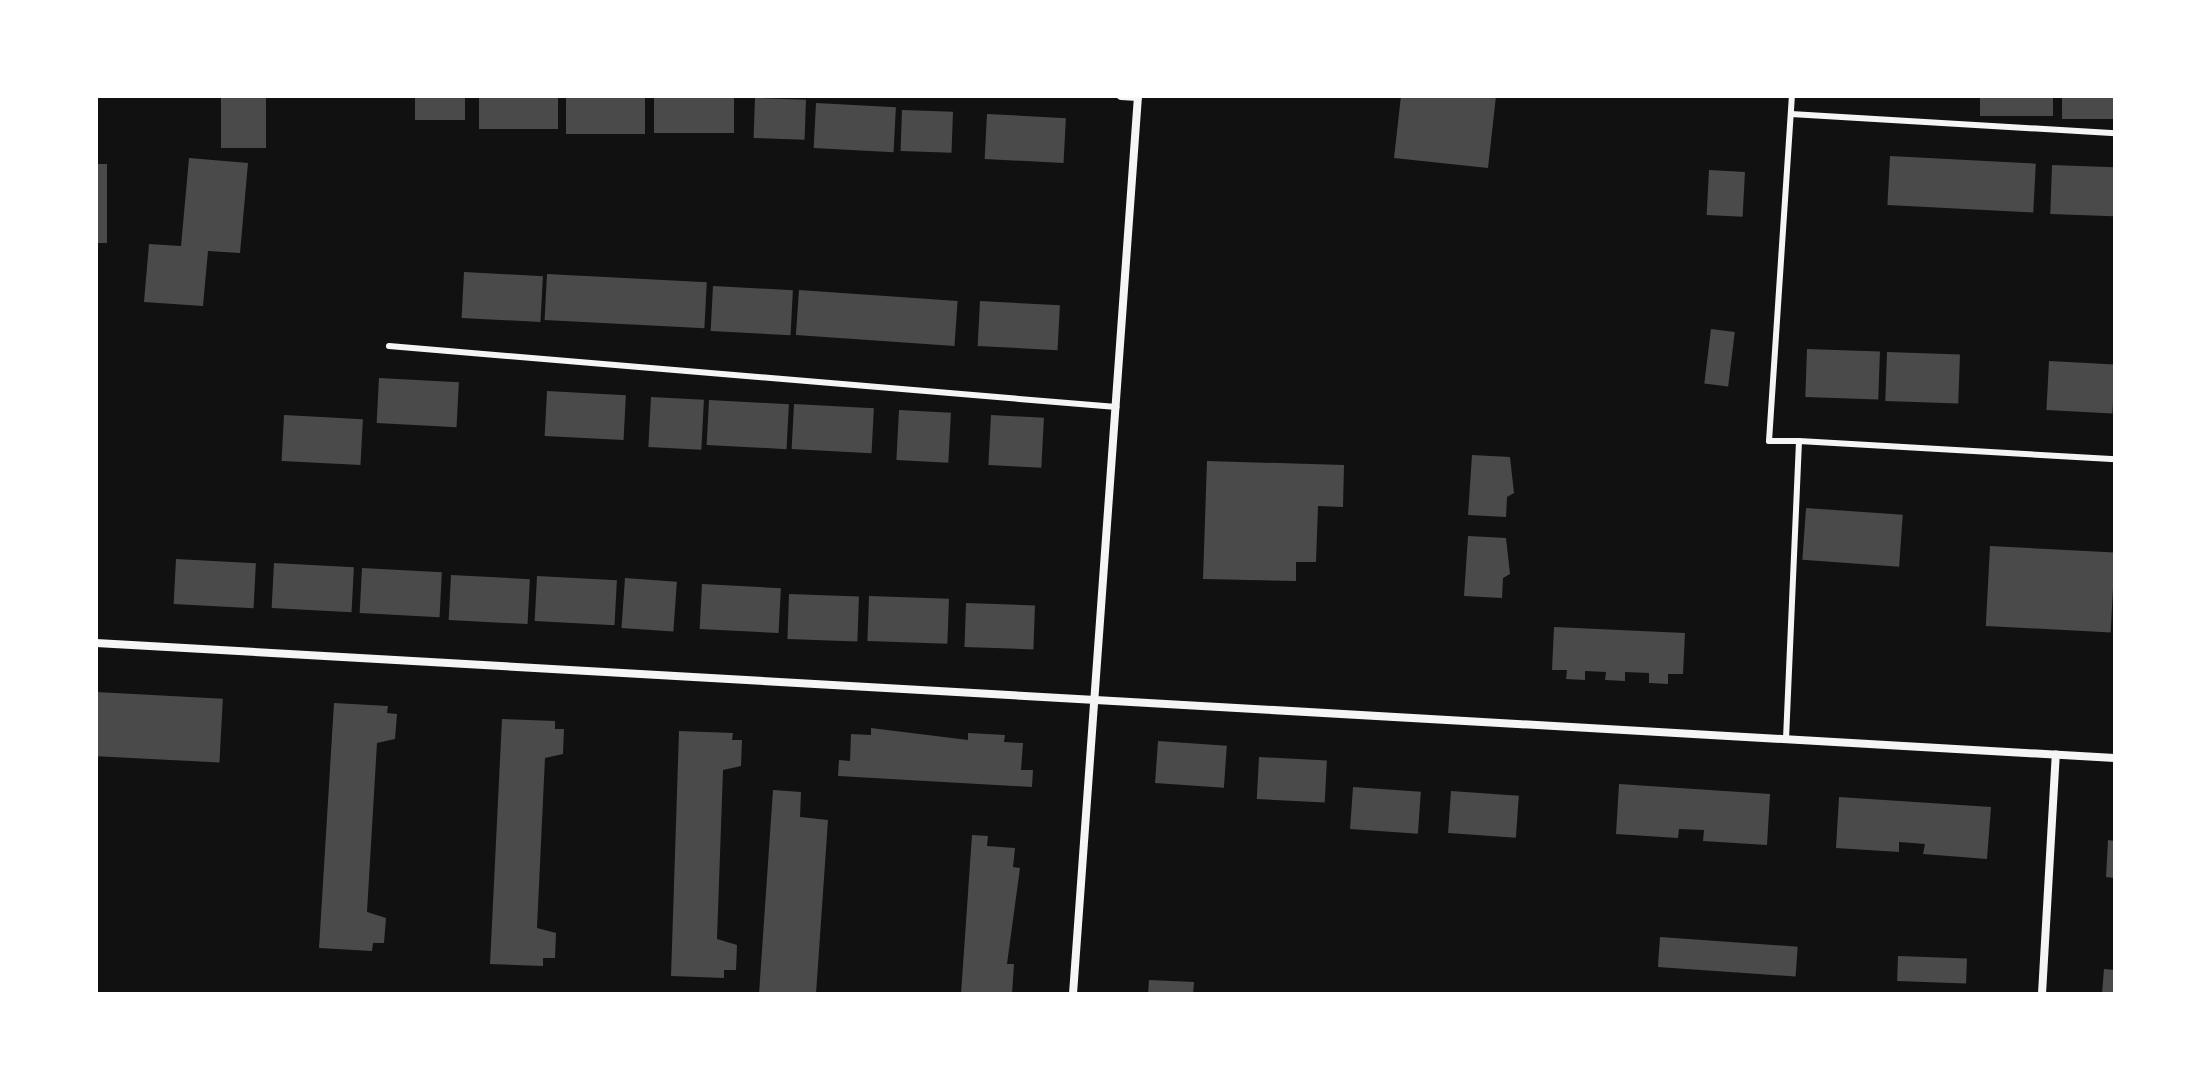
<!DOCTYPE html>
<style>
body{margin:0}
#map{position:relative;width:2211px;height:1090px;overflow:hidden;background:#111;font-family:"Fira Sans",sans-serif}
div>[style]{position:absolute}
.building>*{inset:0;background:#4a4a4a;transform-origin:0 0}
.service>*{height:6px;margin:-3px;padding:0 3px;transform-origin:3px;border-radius:3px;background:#f5f5f5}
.minor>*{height:8px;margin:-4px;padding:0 4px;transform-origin:4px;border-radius:4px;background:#f5f5f5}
span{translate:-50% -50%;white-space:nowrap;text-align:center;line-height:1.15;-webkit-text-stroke:6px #fff;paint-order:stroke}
.frame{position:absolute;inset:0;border:98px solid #fff;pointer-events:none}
</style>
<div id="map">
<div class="building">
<i style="left:221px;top:96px;width:45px;height:52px"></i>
<i style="left:415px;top:96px;width:50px;height:24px"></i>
<i style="left:479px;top:96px;width:79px;height:33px"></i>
<i style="left:566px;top:96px;width:79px;height:38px"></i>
<i style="left:654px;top:96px;width:80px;height:37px"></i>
<i style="clip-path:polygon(1401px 96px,1496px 96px,1488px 168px,1394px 158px)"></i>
<i style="left:1980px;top:96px;width:73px;height:20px"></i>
<i style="left:2062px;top:96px;width:53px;height:23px"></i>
<i style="left:755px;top:98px;width:51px;height:40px;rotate:2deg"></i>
<i style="left:816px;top:103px;width:80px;height:45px;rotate:3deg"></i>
<i style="left:902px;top:110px;width:51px;height:41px;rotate:2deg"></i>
<i style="left:987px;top:114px;width:79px;height:45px;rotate:3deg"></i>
<i style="left:1890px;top:156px;width:146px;height:49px;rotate:3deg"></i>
<i style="clip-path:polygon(189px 158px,248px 163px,240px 253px,208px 251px,203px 306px,144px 302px,149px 244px,181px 246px)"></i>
<i style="left:96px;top:164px;width:11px;height:79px"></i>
<i style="left:2052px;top:165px;width:63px;height:49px;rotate:2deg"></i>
<i style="left:1709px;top:170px;width:36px;height:45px;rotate:3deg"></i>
<i style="left:464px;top:272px;width:79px;height:46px;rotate:3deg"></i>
<i style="left:547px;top:274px;width:160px;height:46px;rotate:3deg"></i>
<i style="left:713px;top:286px;width:80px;height:45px;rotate:3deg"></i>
<i style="left:799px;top:290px;width:159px;height:45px;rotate:4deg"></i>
<i style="left:980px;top:301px;width:80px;height:45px;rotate:3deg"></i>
<i style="left:1711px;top:329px;width:24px;height:55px;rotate:7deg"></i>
<i style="left:1807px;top:349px;width:73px;height:48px;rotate:2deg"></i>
<i style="left:1887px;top:352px;width:73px;height:49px;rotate:2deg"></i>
<i style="left:2049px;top:361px;width:66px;height:49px;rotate:3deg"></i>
<i style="left:379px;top:378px;width:80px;height:45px;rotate:3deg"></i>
<i style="left:547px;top:391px;width:79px;height:45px;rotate:3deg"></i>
<i style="left:651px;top:397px;width:53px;height:50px;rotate:3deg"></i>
<i style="left:709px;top:400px;width:80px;height:45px;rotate:3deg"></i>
<i style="left:794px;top:404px;width:80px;height:45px;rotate:3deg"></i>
<i style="left:899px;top:410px;width:52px;height:50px;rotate:3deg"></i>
<i style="left:284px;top:415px;width:79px;height:46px;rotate:3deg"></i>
<i style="left:991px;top:415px;width:53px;height:50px;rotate:3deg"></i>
<i style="clip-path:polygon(1472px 455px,1510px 457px,1514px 493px,1507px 497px,1506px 517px,1468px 515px)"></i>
<i style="clip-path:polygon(1207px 461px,1344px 465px,1343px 507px,1318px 506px,1316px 562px,1296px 562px,1296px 581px,1203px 579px)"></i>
<i style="left:1806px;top:508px;width:97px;height:52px;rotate:4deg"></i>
<i style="clip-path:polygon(1468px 536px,1506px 538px,1510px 574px,1503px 578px,1502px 598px,1464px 596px)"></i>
<i style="left:1990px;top:546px;width:125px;height:80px;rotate:3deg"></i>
<i style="left:176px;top:559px;width:80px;height:45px;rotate:3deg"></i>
<i style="left:274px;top:563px;width:80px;height:45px;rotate:3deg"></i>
<i style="left:362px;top:568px;width:80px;height:45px;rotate:3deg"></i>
<i style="left:451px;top:575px;width:79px;height:45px;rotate:3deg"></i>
<i style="left:537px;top:576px;width:80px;height:45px;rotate:3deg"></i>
<i style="left:625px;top:578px;width:52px;height:50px;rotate:4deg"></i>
<i style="left:702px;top:584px;width:79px;height:45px;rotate:3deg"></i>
<i style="left:789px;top:594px;width:70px;height:45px;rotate:2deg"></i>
<i style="left:869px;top:596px;width:80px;height:45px;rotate:2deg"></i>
<i style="left:966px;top:603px;width:69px;height:44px;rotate:2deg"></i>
<i style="clip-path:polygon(1554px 627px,1685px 633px,1683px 674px,1668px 674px,1668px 684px,1649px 683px,1649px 673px,1625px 672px,1625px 681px,1605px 680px,1606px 672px,1585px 671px,1585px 680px,1566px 679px,1567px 670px,1552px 670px)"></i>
<i style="left:96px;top:692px;width:127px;height:64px;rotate:3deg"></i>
<i style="clip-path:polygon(334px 703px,388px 706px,387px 713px,397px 714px,395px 739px,377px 743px,367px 912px,386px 918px,384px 943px,373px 943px,372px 951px,319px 948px)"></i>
<i style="clip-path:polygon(502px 719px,555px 721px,555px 729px,564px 729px,563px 754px,545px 758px,537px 928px,556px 933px,555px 958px,543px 958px,543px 966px,490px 964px)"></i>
<i style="clip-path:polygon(871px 728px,968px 740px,968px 733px,1005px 735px,1004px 742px,1023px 743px,1021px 770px,1033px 770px,1032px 787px,838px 776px,839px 760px,850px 761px,851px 734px,871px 735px)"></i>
<i style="clip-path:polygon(679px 731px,733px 733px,732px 740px,742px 740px,741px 766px,723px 770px,717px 939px,737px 945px,736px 970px,724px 970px,724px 978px,671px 976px)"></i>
<i style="left:1158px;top:741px;width:69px;height:42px;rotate:4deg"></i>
<i style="left:1259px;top:757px;width:68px;height:42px;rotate:3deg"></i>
<i style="clip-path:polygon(1619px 784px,1770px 794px,1767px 845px,1703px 841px,1704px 830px,1679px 829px,1678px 838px,1616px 834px)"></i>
<i style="left:1353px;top:787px;width:68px;height:42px;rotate:4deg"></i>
<i style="clip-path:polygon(773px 790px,801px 792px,800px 817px,828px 820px,816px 994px,759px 994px)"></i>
<i style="left:1451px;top:791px;width:68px;height:42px;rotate:4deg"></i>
<i style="clip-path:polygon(1839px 797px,1991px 807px,1987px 859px,1923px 854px,1925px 844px,1899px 842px,1899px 852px,1836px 848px)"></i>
<i style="clip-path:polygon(972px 835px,988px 836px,987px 846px,1015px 848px,1013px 867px,1020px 868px,1007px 964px,1014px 964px,1012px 994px,961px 994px)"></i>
<i style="clip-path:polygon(2108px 840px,2115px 841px,2115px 878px,2106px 877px)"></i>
<i style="left:1660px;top:937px;width:138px;height:30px;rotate:4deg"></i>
<i style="left:1898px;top:956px;width:69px;height:25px;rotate:2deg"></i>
<i style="clip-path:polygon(2104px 969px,2115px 970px,2115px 994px,2102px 994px)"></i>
<i style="clip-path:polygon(1149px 980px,1194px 982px,1193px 994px,1148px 994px)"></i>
</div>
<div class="service">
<i style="left:1791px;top:114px;width:325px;rotate:3.4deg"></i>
<i style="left:389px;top:346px;width:730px;rotate:4.8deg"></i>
<i style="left:1799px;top:441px;width:317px;rotate:3.3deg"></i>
<i style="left:1786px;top:739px;width:298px;rotate:-87.5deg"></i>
<i style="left:1799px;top:441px;width:30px;rotate:180deg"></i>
<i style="left:1769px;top:441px;width:346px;rotate:-86.2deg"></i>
</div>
<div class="minor">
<i style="left:1121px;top:96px;width:17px;rotate:3deg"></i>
<i style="left:96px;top:643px;width:2022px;rotate:3.26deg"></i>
<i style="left:1073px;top:994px;width:900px;rotate:-85.86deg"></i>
<i style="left:2042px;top:994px;width:240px;rotate:-86.7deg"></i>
</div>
<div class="frame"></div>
</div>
